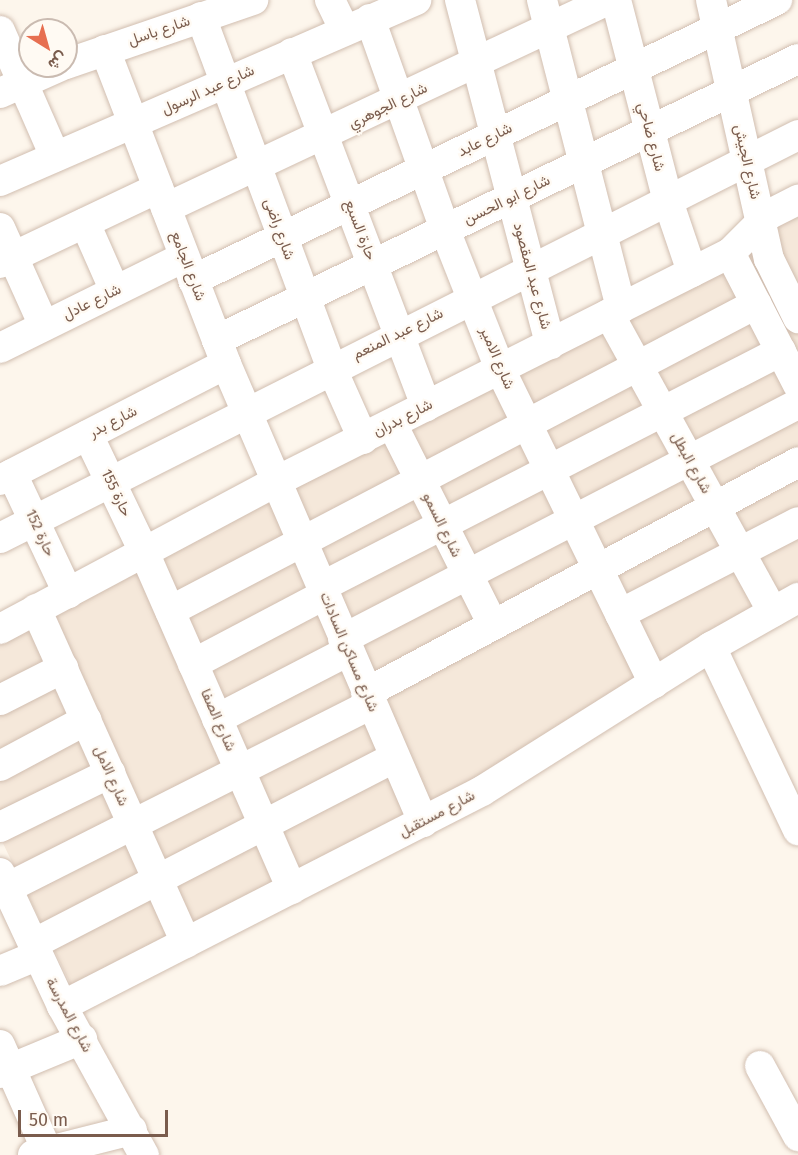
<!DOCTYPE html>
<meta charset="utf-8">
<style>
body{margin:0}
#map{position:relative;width:798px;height:1155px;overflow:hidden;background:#fdf6ec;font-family:"Fira Sans",Vazirmatn,sans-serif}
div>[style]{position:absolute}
.residential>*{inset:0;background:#f5e8da}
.roads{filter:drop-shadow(0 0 2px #d1beb0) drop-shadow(0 0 2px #d1beb0)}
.minor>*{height:30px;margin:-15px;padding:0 15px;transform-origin:15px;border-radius:15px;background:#fff}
span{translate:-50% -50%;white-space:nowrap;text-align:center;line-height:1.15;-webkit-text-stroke:4.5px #fffaf3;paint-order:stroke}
.street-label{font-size:15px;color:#7a5c4d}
.north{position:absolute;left:18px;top:18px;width:60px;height:60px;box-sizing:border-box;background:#fffaf3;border:2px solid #cabbb1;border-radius:50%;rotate:143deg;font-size:16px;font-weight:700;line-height:24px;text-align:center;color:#7a5c4d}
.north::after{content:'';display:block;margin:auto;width:21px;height:27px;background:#e76f51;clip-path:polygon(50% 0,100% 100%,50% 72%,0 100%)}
.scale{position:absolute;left:18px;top:1110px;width:150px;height:27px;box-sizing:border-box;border:3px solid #7a5c4d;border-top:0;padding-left:8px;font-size:18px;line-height:21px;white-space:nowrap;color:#7a5c4d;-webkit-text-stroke:4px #fffaf3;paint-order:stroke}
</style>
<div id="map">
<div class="residential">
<i style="clip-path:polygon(798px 194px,798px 609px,79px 1002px,0 837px,0 618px,708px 260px)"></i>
</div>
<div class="roads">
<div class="minor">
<i style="left:330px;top:0;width:34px;rotate:64deg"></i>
<i style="left:460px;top:0;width:356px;rotate:75.3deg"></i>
<i style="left:542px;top:0;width:318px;rotate:75.6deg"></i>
<i style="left:616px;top:0;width:208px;rotate:75.5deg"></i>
<i style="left:668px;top:201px;width:75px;rotate:71.3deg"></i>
<i style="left:711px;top:0;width:265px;rotate:77.4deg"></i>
<i style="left:769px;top:259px;width:66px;rotate:63.8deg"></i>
<i style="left:201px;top:17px;width:373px;rotate:69.6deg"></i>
<i style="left:331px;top:367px;width:79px;rotate:66deg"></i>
<i style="left:370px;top:19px;width:224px;rotate:70.4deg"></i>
<i style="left:445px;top:230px;width:149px;rotate:68.4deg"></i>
<i style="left:500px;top:369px;width:350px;rotate:63.9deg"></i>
<i style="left:0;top:31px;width:137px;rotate:66.3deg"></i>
<i style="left:105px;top:50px;width:337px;rotate:68.9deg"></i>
<i style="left:226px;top:364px;width:499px;rotate:66.7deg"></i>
<i style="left:292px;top:53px;width:378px;rotate:69.2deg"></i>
<i style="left:66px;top:64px;width:198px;rotate:-18.9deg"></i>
<i style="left:0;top:93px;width:67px;rotate:-23.9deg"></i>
<i style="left:0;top:181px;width:454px;rotate:-23.5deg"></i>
<i style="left:166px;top:208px;width:488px;rotate:-25.2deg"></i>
<i style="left:85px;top:223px;width:74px;rotate:66.2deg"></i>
<i style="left:0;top:228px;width:107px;rotate:65.8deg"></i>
<i style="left:730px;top:253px;width:148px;rotate:62.7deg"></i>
<i style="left:0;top:263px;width:175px;rotate:-25.4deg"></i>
<i style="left:193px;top:280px;width:648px;rotate:-25.62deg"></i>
<i style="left:609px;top:314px;width:340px;rotate:61.2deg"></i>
<i style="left:217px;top:340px;width:645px;rotate:-25.81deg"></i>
<i style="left:0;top:348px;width:205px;rotate:-26.3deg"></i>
<i style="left:392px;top:424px;width:225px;rotate:63.3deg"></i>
<i style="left:88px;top:435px;width:130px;rotate:64.4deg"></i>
<i style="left:144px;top:552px;width:368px;rotate:66.3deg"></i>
<i style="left:12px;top:474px;width:132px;rotate:64.8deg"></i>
<i style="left:0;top:480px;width:254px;rotate:-27.2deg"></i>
<i style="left:0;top:538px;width:894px;rotate:-26.79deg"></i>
<i style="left:321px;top:587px;width:517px;rotate:-27.16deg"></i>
<i style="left:36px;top:609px;width:366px;rotate:65.8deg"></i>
<i style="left:170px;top:611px;width:662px;rotate:-27.65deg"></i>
<i style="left:620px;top:614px;width:200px;rotate:-27.3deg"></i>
<i style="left:0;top:629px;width:312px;rotate:-28.1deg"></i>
<i style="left:275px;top:482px;width:509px;rotate:-26.72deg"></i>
<i style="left:730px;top:253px;width:54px;rotate:-45deg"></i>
<i style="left:768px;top:215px;width:34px;rotate:-27deg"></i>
<i style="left:343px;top:639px;width:512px;rotate:-27.32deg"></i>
<i style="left:711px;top:647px;width:203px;rotate:64.6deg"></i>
<i style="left:193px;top:664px;width:148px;rotate:-27.8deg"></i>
<i style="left:366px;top:693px;width:490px;rotate:-28.1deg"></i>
<i style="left:0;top:700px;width:71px;rotate:-26.9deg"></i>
<i style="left:217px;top:719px;width:148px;rotate:-27.4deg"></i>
<i style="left:0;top:766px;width:98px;rotate:-28.1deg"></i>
<i style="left:0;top:827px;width:123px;rotate:-26.1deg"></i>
<i style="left:0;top:873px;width:147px;rotate:65deg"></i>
<i style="left:62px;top:1006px;width:170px;rotate:61.2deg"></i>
<i style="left:7px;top:888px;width:408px;rotate:-26.8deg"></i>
<i style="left:33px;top:944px;width:407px;rotate:-27.3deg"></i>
<i style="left:0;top:971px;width:41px;rotate:-22.8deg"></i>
<i style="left:62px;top:1006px;width:472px;rotate:-27.1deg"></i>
<i style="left:482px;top:791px;width:271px;rotate:-32.2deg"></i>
<i style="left:711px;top:647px;width:100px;rotate:-29.4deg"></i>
<i style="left:0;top:1045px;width:120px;rotate:66deg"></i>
<i style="left:760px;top:1066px;width:80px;rotate:61.5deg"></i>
<i style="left:0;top:1073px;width:89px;rotate:-22.5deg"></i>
<i style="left:33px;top:1155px;width:102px;rotate:-14.2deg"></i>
</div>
</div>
<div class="street-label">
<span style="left:159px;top:31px;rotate:-19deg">شارع باسل</span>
<span style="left:208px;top:90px;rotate:-24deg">شارع عبد الرسول</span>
<span style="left:388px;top:106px;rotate:-26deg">شارع الجوهري</span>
<span style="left:651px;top:137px;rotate:75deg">شارع ضاحي</span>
<span style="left:485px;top:140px;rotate:-26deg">شارع عابد</span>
<span style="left:747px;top:162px;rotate:77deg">شارع الجيش</span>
<span style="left:507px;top:200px;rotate:-26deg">شارع ابو الحسن</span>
<span style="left:279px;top:229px;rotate:70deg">شارع راضى</span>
<span style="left:360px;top:230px;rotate:69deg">حارة السبع</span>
<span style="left:188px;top:266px;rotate:69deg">شارع الجامع</span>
<span style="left:532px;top:276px;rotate:75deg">شارع عبد المقصود</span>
<span style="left:92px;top:302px;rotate:-26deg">شارع عادل</span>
<span style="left:398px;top:334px;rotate:-26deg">شارع عبد المنعم</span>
<span style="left:497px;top:358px;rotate:67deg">شارع الامير</span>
<span style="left:403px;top:418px;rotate:-27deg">شارع بدران</span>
<span style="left:113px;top:422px;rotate:-27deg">شارع بدر</span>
<span style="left:691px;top:463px;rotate:61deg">شارع البطل</span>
<span style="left:116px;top:493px;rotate:64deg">حارة 155</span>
<span style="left:442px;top:525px;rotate:64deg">شارع السمو</span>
<span style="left:40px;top:533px;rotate:65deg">حارة 152</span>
<span style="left:349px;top:652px;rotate:67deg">شارع مساكن السادات</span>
<span style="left:218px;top:720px;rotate:66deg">شارع الصفا</span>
<span style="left:111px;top:776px;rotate:66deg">شارع الامل</span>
<span style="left:437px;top:814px;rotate:-28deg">شارع مستقبل</span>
<span style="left:69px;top:1015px;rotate:62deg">شارع المدرسة</span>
</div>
<div class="north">ش</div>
<div class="scale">50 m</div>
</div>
